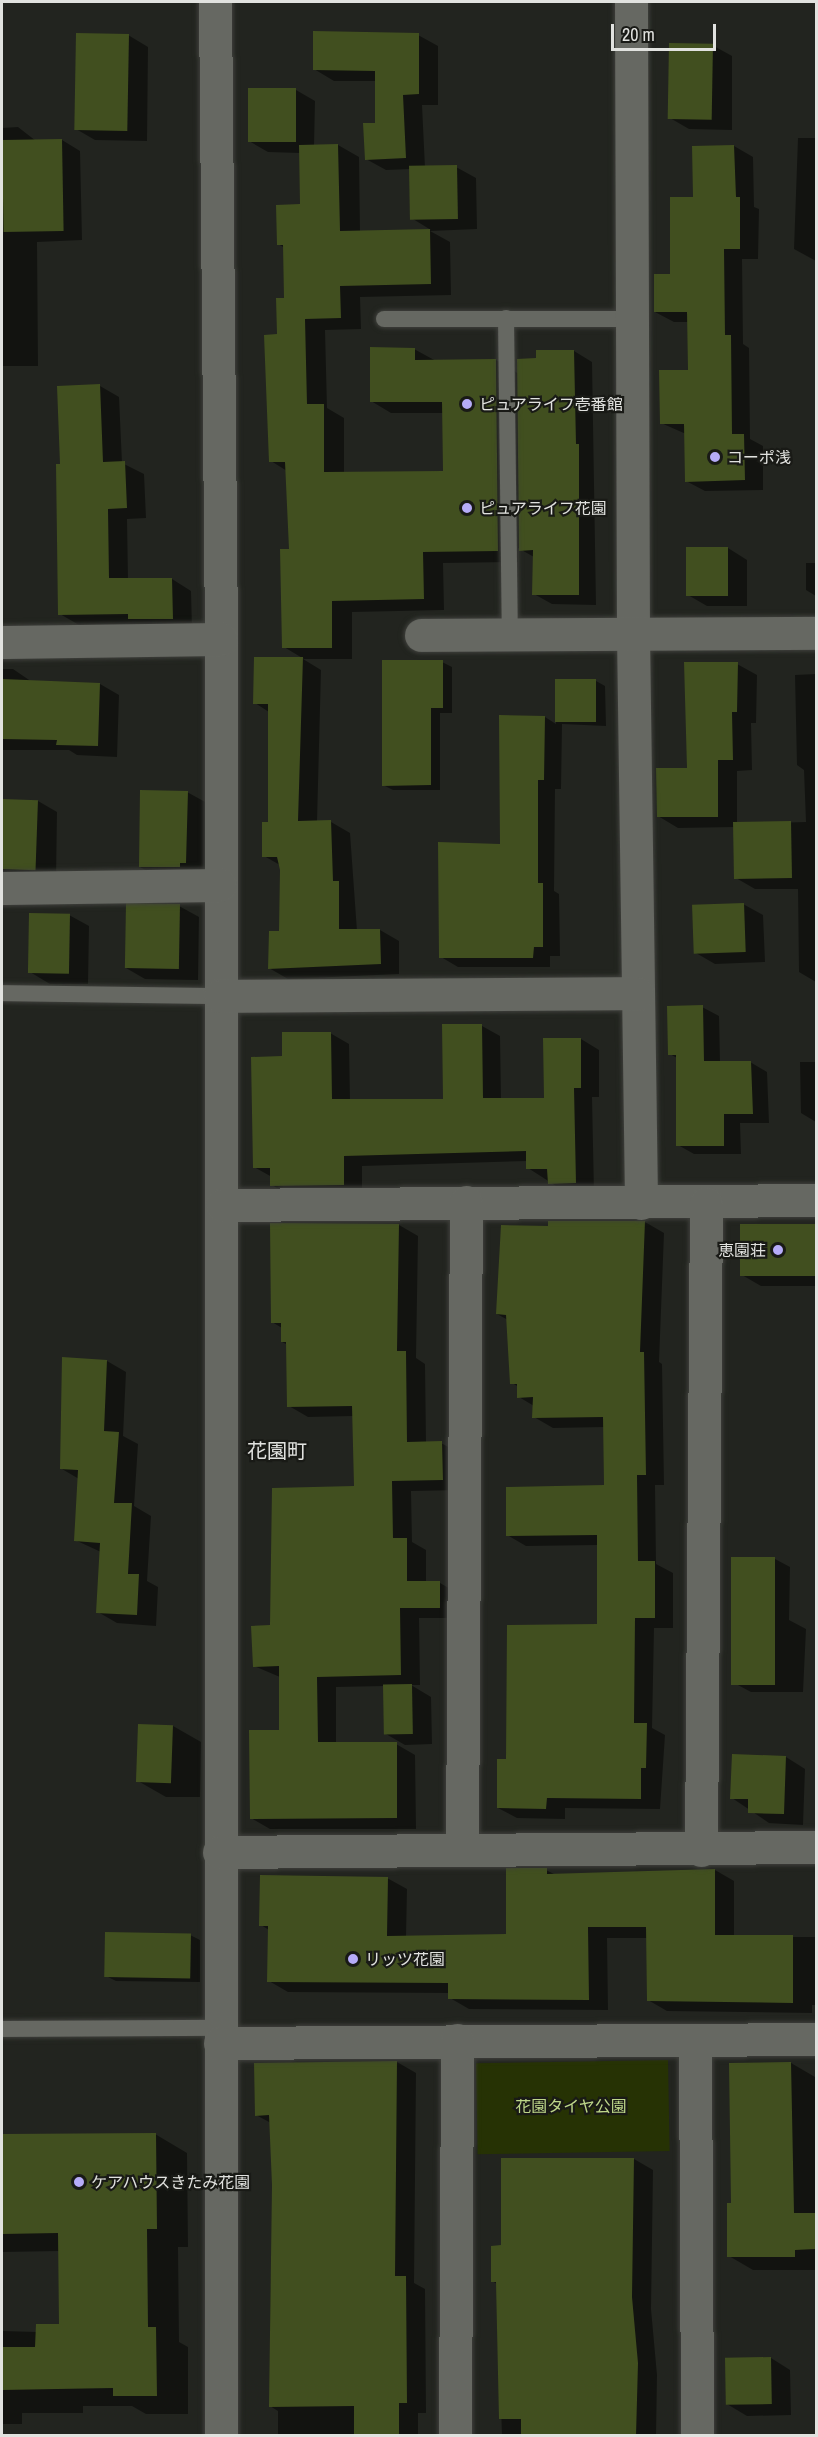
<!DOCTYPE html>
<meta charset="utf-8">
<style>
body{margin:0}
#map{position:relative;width:818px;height:2437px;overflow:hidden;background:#22241f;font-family:"Archivo Narrow","Noto Sans JP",sans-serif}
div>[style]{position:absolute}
.green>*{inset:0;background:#263204;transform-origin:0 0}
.shadow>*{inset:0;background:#0007}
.building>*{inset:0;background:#414f1f;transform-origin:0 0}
.roads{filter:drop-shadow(0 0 2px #3f403c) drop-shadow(0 0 2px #3f403c)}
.lane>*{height:16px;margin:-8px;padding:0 8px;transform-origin:8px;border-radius:8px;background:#666862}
.street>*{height:33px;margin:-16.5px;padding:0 16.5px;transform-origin:16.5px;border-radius:16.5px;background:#666862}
.dots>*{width:16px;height:16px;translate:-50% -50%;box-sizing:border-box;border:3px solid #191a16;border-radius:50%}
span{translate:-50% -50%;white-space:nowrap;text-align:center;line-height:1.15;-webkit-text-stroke:4.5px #191a16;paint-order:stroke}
.poi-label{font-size:16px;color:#e1e2df}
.left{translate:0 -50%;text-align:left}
.right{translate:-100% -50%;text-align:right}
.park-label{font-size:16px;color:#bdd689}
.quarter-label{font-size:20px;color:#e1e2df}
.frame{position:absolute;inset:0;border:3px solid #e1e2df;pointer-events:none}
.scale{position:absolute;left:611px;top:24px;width:105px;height:27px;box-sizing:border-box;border:3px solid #e1e2df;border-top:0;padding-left:8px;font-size:18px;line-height:21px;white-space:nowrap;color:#e1e2df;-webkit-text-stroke:4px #191a16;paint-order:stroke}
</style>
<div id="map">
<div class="green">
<i style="left:668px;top:2060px;width:91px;height:192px;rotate:89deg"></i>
</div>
<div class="shadow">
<i style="clip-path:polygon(128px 35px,148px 47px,147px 141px,95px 140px,76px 129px)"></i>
<i style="clip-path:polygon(418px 35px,438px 46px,438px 105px,422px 105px,425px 168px,456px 167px,476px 178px,477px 229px,430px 231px,450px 242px,451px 295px,360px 297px,361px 329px,325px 330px,327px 408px,344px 418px,344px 473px,444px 472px,444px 413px,391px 413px,371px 401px,414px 349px,436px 361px,496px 360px,519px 374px,538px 360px,574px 351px,592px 362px,596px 605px,552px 604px,534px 594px,534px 557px,518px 548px,518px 562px,443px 563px,444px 610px,352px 612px,352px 659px,304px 659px,284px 647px,290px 550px,287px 471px,271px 461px,279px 336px,286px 299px,285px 248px,278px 244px,302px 206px,300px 153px,268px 152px,249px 141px,296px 90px,315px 101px,314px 146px,338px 145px,359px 157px,360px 232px,431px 230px,413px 219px,411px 169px,386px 170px,366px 159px,377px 124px,377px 81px,334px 81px,314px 69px)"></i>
<i style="clip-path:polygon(712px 45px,732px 56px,732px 130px,689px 129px,670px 118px)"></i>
<i style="clip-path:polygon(18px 127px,36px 141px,62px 140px,80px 151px,82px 240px,37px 242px,38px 366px,2px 366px,2px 128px)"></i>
<i style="clip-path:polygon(798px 138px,816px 138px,816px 261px,794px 249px)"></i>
<i style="clip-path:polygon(734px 146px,753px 157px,754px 207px,759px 209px,758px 259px,742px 259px,743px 344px,749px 348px,750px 439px,763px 446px,763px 490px,705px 491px,686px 481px,686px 434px,661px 423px,689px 371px,688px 322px,674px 322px,655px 312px,671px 276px,695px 199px)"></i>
<i style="clip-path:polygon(100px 386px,119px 397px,122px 463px,144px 474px,146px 518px,127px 519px,128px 580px,172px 579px,191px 591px,192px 629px,79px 625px,60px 614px,62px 465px)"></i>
<i style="clip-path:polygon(728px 548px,747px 560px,747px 606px,707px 606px,688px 595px)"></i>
<i style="clip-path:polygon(806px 563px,816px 563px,816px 596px,806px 590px)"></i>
<i style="clip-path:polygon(303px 659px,321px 670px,317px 822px,331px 822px,350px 833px,357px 931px,380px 930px,399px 941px,399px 974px,288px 979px,269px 968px,281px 933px,280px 865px,264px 856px,269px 823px,269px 712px,255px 703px)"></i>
<i style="clip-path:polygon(442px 662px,452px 667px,452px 713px,440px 713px,440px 790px,393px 790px,383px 785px)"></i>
<i style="clip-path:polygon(737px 664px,757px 675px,756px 723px,751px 723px,752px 770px,737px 771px,737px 824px,806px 822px,804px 770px,797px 765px,795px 675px,816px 674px,816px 982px,799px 972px,798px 889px,755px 889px,736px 878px,735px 827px,678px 828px,658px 816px,689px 769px)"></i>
<i style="clip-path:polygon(2px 669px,13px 669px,32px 682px,100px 684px,119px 695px,117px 757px,77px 755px,69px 750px,2px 750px)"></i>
<i style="clip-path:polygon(556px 681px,596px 681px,605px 686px,606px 726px,562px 724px,561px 789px,555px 789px,554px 891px,559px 894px,560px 956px,550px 956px,550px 967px,458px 967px,441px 957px,502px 845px,545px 717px,556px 724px)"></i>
<i style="clip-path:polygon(187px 792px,207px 803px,206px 873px,160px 878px,140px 867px)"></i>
<i style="clip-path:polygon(2px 800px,38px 801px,57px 812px,56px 879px,2px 880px)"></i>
<i style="clip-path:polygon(743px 904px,763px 915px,765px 962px,715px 964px,696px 953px)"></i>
<i style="clip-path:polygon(140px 906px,179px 906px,199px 917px,198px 980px,145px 979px,126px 968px)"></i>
<i style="clip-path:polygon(69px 915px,89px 926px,88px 984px,50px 984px,30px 972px)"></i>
<i style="clip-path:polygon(702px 1007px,719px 1016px,720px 1062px,750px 1062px,767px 1072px,769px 1123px,740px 1123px,741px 1154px,694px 1154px,678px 1145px,677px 1058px,670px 1054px)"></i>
<i style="clip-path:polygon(443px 1026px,482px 1026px,500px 1036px,501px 1100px,545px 1100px,581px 1039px,599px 1050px,599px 1097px,592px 1097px,594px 1193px,567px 1193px,528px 1168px,527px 1161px,362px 1166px,362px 1195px,290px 1196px,272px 1185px,272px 1177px,254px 1167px,284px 1058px,330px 1033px,349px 1044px,350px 1101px,444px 1101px)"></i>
<i style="clip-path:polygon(800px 1062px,816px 1062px,816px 1122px,801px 1113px)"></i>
<i style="clip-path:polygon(645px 1222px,664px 1233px,659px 1362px,662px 1364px,664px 1485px,655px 1485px,656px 1564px,673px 1573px,673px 1628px,654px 1628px,652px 1728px,665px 1735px,660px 1809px,565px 1808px,565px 1819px,517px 1818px,498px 1808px,507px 1760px,599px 1626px,598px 1545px,526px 1546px,507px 1535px,606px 1486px,605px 1427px,553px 1428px,534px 1417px,534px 1406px,519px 1397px,519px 1387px,512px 1383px,508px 1320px,497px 1314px,549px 1227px)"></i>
<i style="clip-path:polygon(399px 1225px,418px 1236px,416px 1358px,425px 1364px,426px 1443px,441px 1443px,461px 1454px,461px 1490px,411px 1491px,412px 1542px,426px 1550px,426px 1582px,440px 1583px,459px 1594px,458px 1618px,419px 1618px,420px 1685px,411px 1685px,431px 1697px,432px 1744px,405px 1745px,386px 1734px,385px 1686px,336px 1687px,336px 1744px,396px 1744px,415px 1755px,416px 1829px,270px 1829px,251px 1818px,281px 1731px,280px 1677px,254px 1666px,271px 1627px,355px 1488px,353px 1416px,308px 1417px,289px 1406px,288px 1345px,282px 1342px,282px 1328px,272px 1322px)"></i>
<i style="clip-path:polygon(816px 1225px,816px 1286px,761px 1286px,742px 1275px,742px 1226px)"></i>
<i style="clip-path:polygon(107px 1361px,126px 1372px,123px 1436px,138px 1444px,134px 1506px,151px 1516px,147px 1581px,158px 1587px,156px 1626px,117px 1623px,98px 1612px,101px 1552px,75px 1540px,79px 1479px,62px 1469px)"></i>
<i style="clip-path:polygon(733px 1559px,775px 1559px,790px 1567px,789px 1620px,806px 1629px,803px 1692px,751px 1692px,736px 1684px)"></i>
<i style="clip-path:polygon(173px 1726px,201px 1742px,200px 1797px,166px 1797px,138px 1781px)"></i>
<i style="clip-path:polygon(786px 1757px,805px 1769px,803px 1825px,769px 1823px,732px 1798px)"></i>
<i style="clip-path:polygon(546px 1870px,556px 1875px,715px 1870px,734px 1881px,734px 1937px,816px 1937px,816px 2005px,812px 2005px,812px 2013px,667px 2011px,648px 2000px,648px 1938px,607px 1938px,608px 2010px,469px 2009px,450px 1998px,450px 1993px,288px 1992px,269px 1981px,269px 1930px,261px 1925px,387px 1878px,407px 1889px,406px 1937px,508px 1936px)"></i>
<i style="clip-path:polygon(190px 1935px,200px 1940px,200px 1982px,116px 1981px,106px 1976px)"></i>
<i style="clip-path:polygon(397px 2062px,416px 2073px,414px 2283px,425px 2289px,426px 2413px,418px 2413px,418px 2436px,278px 2436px,278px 2411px,270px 2406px,271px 2269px,274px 2269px,271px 2123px,256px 2115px)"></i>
<i style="clip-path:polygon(791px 2063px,815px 2077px,816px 2270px,753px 2270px,729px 2256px,733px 2205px)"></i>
<i style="clip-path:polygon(155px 2134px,187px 2153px,188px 2247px,178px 2247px,179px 2342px,188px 2347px,188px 2414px,146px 2414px,132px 2406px,83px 2406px,83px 2413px,22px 2413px,22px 2424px,2px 2424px,2px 2331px,37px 2332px,60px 2325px,60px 2251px,2px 2252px,2px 2136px)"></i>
<i style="clip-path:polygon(634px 2159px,653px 2170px,651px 2309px,657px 2375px,656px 2436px,502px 2436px,497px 2284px,492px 2281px,503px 2247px)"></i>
<i style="clip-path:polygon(771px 2358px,790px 2370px,791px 2415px,747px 2416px,727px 2404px)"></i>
</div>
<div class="building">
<i style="clip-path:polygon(313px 31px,419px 33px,419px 94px,403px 95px,406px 158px,365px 160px,363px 123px,375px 123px,375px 71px,313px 70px)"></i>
<i style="left:76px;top:33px;width:53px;height:97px;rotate:1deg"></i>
<i style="left:669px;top:43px;width:44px;height:76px;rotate:1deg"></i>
<i style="left:248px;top:88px;width:48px;height:54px"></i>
<i style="left:62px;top:139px;width:92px;height:60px;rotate:89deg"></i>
<i style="clip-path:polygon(338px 144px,340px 231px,430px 229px,431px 284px,340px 286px,341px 318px,305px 319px,307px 404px,324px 404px,324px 472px,443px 471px,442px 402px,370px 402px,370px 347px,415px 348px,415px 360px,496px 359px,498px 551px,423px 552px,424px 599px,332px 601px,332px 648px,282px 648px,280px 549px,289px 549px,285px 462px,269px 462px,264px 335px,277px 334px,276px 298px,284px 298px,283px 245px,277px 245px,276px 205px,300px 204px,299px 145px)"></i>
<i style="clip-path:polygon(734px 145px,736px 197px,740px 197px,740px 249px,724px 249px,725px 335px,731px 335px,732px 434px,744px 434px,745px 480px,685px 482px,684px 424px,660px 424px,659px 370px,688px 370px,687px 312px,654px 312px,654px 274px,670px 274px,670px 197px,693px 197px,692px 146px)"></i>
<i style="left:457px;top:165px;width:54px;height:48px;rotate:89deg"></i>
<i style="clip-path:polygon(536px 350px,574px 350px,576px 444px,579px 444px,579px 595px,532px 595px,533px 550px,519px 551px,517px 359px,536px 358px)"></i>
<i style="clip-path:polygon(100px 384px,103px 462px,125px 461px,127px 508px,108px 509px,109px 578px,172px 578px,173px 619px,128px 619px,128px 614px,58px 615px,56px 464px,60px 464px,57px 386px)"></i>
<i style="left:686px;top:547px;width:42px;height:49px"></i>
<i style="clip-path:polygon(254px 657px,303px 657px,298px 821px,331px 820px,333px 881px,339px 881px,339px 929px,380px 929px,381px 964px,268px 969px,269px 931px,279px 931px,280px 870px,277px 857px,262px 857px,262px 822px,268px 822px,268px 704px,253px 704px)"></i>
<i style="clip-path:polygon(382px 660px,443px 660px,443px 708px,431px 708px,431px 785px,382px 786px)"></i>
<i style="clip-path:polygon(684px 662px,738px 662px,737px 712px,732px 712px,733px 760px,718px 760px,718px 817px,657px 817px,656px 768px,687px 768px)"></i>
<i style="clip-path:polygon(2px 679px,100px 683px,98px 746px,56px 745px,57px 740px,2px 739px)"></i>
<i style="left:555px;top:679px;width:41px;height:43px"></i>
<i style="clip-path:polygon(499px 715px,545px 716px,544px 780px,538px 780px,538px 883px,543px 883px,543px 947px,534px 947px,533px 958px,439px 958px,438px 842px,500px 844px)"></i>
<i style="clip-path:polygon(140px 790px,188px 791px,186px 863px,180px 863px,180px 867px,139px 867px)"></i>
<i style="left:2px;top:799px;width:36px;height:70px;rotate:2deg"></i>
<i style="left:791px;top:821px;width:57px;height:58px;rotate:89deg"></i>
<i style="left:744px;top:903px;width:49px;height:52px;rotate:88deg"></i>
<i style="left:180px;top:904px;width:65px;height:54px;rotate:91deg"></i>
<i style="left:29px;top:913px;width:41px;height:60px;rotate:1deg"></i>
<i style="clip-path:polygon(703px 1005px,704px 1061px,751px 1061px,753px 1114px,724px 1114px,724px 1146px,676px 1146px,676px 1055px,668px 1055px,667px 1006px)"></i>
<i style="clip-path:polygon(442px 1024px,482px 1024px,483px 1098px,544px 1098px,543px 1038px,581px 1038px,581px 1088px,574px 1088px,576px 1183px,548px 1184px,547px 1169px,526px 1169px,526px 1151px,344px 1156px,344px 1185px,270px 1186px,270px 1168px,253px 1168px,251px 1057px,282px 1056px,282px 1032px,331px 1032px,332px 1099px,443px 1099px)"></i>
<i style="clip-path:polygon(548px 1221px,645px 1221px,640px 1352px,644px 1352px,646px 1475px,637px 1475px,638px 1561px,655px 1561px,655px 1618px,635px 1618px,634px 1723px,647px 1723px,646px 1768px,641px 1768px,641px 1799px,547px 1798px,546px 1809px,497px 1808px,497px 1759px,506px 1759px,507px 1625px,597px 1624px,597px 1535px,506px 1536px,506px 1487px,604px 1485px,603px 1417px,532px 1418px,533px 1397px,517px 1398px,517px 1384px,510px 1384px,506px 1315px,496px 1314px,501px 1225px,548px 1226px)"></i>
<i style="clip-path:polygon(270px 1223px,399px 1224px,397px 1351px,406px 1351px,407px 1442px,442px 1441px,443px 1480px,392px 1481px,393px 1538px,407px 1538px,407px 1581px,440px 1581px,440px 1608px,400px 1608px,401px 1675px,317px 1677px,318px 1742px,397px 1742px,397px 1818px,250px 1819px,249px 1730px,279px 1730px,279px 1666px,253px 1667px,251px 1626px,270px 1625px,272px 1488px,354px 1486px,352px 1406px,287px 1407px,286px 1342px,281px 1342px,281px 1323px,271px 1323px)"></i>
<i style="left:740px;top:1224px;width:76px;height:52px"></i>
<i style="clip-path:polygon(62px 1357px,107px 1360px,104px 1431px,119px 1432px,114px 1503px,132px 1503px,128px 1574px,139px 1574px,137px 1615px,96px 1613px,100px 1543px,74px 1541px,78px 1470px,60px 1469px)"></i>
<i style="left:731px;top:1557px;width:44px;height:128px"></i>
<i style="left:412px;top:1684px;width:50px;height:29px;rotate:89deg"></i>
<i style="left:138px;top:1724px;width:35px;height:58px;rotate:2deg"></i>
<i style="clip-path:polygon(732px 1754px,786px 1756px,784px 1814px,748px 1813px,748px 1799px,730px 1799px)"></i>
<i style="clip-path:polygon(506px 1868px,547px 1868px,547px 1874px,715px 1869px,715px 1935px,793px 1935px,793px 2003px,647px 2001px,646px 1927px,588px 1927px,589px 2000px,448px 1999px,448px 1983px,267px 1982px,268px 1926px,259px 1926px,260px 1875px,388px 1877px,387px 1936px,506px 1934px)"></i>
<i style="left:105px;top:1932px;width:86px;height:45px;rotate:1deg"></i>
<i style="clip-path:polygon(397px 2061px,395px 2276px,406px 2276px,407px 2403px,399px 2403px,399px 2436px,354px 2436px,354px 2406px,269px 2407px,272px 2185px,269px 2115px,255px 2116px,254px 2063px)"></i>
<i style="clip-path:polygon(791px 2062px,794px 2213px,815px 2213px,815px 2249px,795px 2250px,795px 2257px,727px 2257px,727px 2203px,731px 2203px,729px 2063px)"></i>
<i style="clip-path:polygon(156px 2133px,157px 2229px,147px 2229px,148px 2327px,156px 2327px,157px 2396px,113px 2396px,113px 2388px,2px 2390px,2px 2347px,35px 2347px,36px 2324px,59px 2324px,58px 2233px,2px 2234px,2px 2134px)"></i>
<i style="clip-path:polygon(501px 2158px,634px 2158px,632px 2297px,638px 2363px,636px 2436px,521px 2436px,521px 2419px,499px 2419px,496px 2282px,491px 2282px,491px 2246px,501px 2245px)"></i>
<i style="left:771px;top:2357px;width:47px;height:46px;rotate:89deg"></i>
</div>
<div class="roads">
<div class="lane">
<i style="left:506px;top:318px;width:316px;rotate:89.3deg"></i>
<i style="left:384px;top:319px;width:248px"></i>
<i style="left:2px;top:993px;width:218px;rotate:0.8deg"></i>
<i style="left:2px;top:2029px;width:218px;rotate:-0.3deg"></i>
</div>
<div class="street">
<i style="left:215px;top:2px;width:637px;rotate:89.46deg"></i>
<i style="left:221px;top:639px;width:1797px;rotate:90deg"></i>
<i style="left:631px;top:2px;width:632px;rotate:89.82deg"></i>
<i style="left:633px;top:634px;width:569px;rotate:89.19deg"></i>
<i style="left:421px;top:635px;width:395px;rotate:-0.3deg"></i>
<i style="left:2px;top:642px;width:219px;rotate:-0.8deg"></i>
<i style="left:2px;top:888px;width:218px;rotate:-0.8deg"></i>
<i style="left:220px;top:996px;width:417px;rotate:-0.4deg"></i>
<i style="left:222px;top:1205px;width:594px;rotate:-0.48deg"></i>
<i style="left:462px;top:1849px;width:647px;rotate:-89.65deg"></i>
<i style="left:701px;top:1850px;width:647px;rotate:-89.56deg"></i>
<i style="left:219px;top:1852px;width:597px;rotate:-0.48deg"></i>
<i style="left:695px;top:2042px;width:394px;rotate:89.7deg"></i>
<i style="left:220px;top:2043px;width:596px;rotate:-0.38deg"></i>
<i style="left:455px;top:2436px;width:396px;rotate:-89.7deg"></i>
</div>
</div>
<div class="dots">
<i style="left:467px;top:404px;background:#b6acf8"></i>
<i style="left:715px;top:457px;background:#b6acf8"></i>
<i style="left:467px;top:508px;background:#b6acf8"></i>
<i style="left:778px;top:1250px;background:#b6acf8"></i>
<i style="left:353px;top:1959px;background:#b6acf8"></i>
<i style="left:79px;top:2182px;background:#b6acf8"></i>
</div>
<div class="poi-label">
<span class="left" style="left:479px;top:404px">ピュアライフ壱番館</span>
<span class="left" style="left:727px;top:457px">コーポ浅</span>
<span class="left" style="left:479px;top:508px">ピュアライフ花園</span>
<span class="right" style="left:766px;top:1250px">恵園荘</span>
<span class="left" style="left:365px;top:1959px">リッツ花園</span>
<span class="left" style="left:91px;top:2182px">ケアハウスきたみ花園</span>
</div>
<div class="park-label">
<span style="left:571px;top:2106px">花園タイヤ公園</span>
</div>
<div class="quarter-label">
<span style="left:277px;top:1450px">花園町</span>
</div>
<div class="frame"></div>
<div class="scale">20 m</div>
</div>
